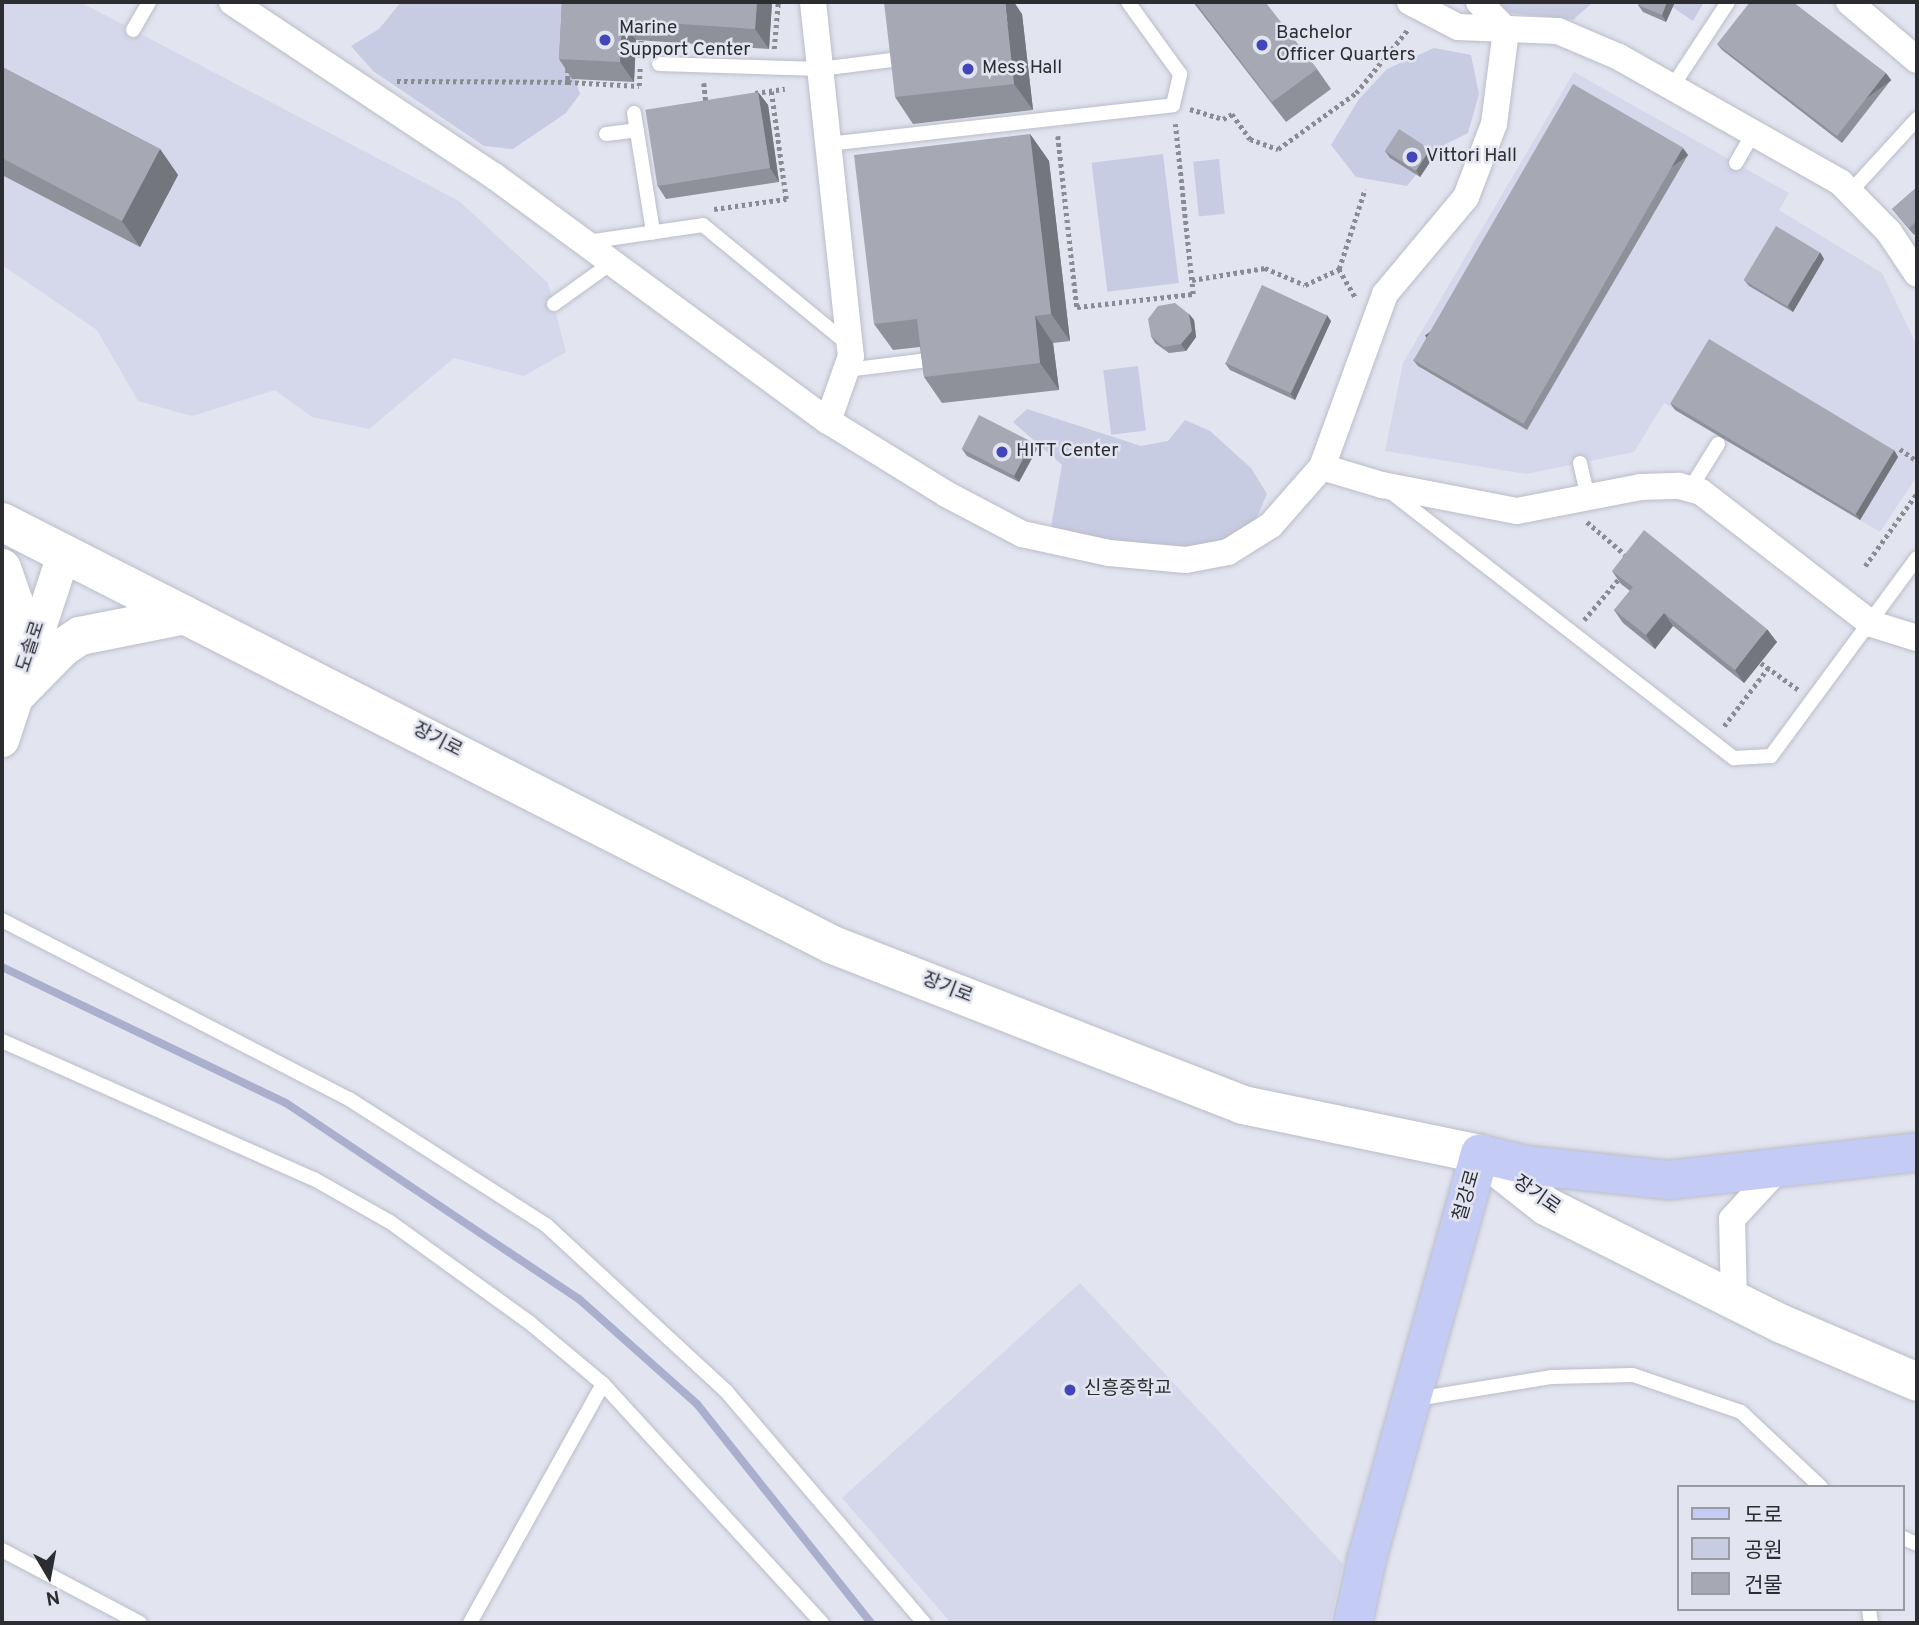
<!DOCTYPE html>
<meta charset="utf-8">
<style>
body{margin:0}
#map{position:relative;width:1919px;height:1625px;overflow:hidden;background:#e2e4f0;font-family:Overpass,"Noto Sans KR",sans-serif}
div>[style]{position:absolute}
.built>*{inset:0;background:#d5d8eb}
.green>*{inset:0;background:#c8cce3;transform-origin:0 0}
.stream>*{height:8px;margin:-4px;padding:0 4px;transform-origin:4px;border-radius:4px;background:#a9afcc}
.path>*{height:4.5px;margin-top:-2.25px;transform-origin:0;background:repeating-linear-gradient(90deg,#8a8c94 0 3.5px,transparent 0 7px)}
.roads{filter:drop-shadow(0 0 2px #babdc8) drop-shadow(0 0 2px #babdc8)}
.service>*{height:14px;margin:-7px;padding:0 7px;transform-origin:7px;border-radius:7px;background:#fff}
.minor>*{height:26px;margin:-13px;padding:0 13px;transform-origin:13px;border-radius:13px;background:#fff}
.tertiary>*{height:33px;margin:-16.5px;padding:0 16.5px;transform-origin:16.5px;border-radius:16.5px;background:#fff}
.secondary>*{height:38px;margin:-19px;padding:0 19px;transform-origin:19px;border-radius:19px;background:#fff}
.primary>*{height:38px;margin:-19px;padding:0 19px;transform-origin:19px;border-radius:19px;background:#c4cbf5}
.wall>*{inset:0;background:#8f919a}
.shaded-wall>*{inset:0;background:#74767d;transform-origin:0 0}
.building>*{inset:0;background:#a6a9b3;transform-origin:0 0}
.dots>*{width:19px;height:19px;translate:-50% -50%;box-sizing:border-box;border:4px solid #e2e4f0;border-radius:50%}
span{translate:-50% -50%;white-space:nowrap;text-align:center;line-height:1.15;-webkit-text-stroke:5px #e2e4f0;paint-order:stroke}
.poi-label{font-size:19px;color:#2c2d31}
.left{translate:0 -50%;text-align:left}
.street-label{font-size:19px;color:#2c2d31}
.frame{position:absolute;inset:0;border:4px solid #2c2d31;pointer-events:none}
.legend{position:absolute;left:1677px;top:1485px;width:228px;height:126px;box-sizing:border-box;background:#e2e4f0;border:2px solid #999ba4;margin:0;padding:9px 12px;list-style:none;font-size:21px;color:#2c2d31}
.legend li{display:flex;align-items:center;gap:14px;height:35px}
.legend b{width:35px;border:2px solid #999ba4}
.north{position:absolute;left:14px;top:1541px;width:70px;height:70px;-webkit-text-stroke:5px #e2e4f0;paint-order:stroke;rotate:170deg;font-size:19px;font-weight:700;line-height:28px;text-align:center;color:#2c2d31}
.north::after{content:'';display:block;margin:auto;width:24px;height:32px;background:#2c2d31;clip-path:polygon(50% 0,100% 100%,50% 72%,0 100%)}
</style>
<div id="map">
<div class="built">
<i style="clip-path:polygon(2px 2px,80px 2px,459px 201px,548px 283px,566px 352px,524px 376px,454px 358px,369px 429px,312px 417px,275px 390px,192px 416px,138px 401px,97px 330px,2px 265px)"></i>
<i style="clip-path:polygon(1574px 72px,1789px 193px,1779px 210px,1882px 273px,1917px 346px,1917px 476px,1880px 532px,1664px 403px,1634px 452px,1526px 474px,1385px 451px,1403px 363px)"></i>
<i style="clip-path:polygon(1080px 1283px,1343px 1564px,1330px 1623px,951px 1623px,842px 1498px)"></i>
</div>
<div class="green">
<i style="clip-path:polygon(401px 2px,569px 2px,569px 63px,580px 94px,566px 113px,513px 149px,484px 146px,373px 71px,351px 46px,379px 29px)"></i>
<i style="clip-path:polygon(1498px 2px,1593px 2px,1573px 20px,1510px 13px)"></i>
<i style="clip-path:polygon(1665px 2px,1704px 2px,1693px 21px)"></i>
<i style="clip-path:polygon(1434px 48px,1471px 55px,1479px 94px,1468px 133px,1436px 149px,1407px 186px,1356px 177px,1331px 145px,1359px 99px,1387px 69px)"></i>
<i style="left:1163px;top:154px;width:130px;height:72px;rotate:83deg"></i>
<i style="left:1219px;top:159px;width:55px;height:26px;rotate:84deg"></i>
<i style="left:1138px;top:366px;width:65px;height:35px;rotate:83deg"></i>
<i style="clip-path:polygon(1027px 409px,1141px 446px,1168px 441px,1185px 420px,1210px 431px,1251px 468px,1267px 494px,1254px 524px,1208px 549px,1130px 548px,1051px 527px,1062px 465px,1013px 422px)"></i>
</div>
<div class="stream">
<i style="left:2px;top:967px;width:315px;rotate:25.6deg"></i>
<i style="left:286px;top:1103px;width:353px;rotate:33.8deg"></i>
<i style="left:579px;top:1299px;width:158px;rotate:41.7deg"></i>
<i style="left:697px;top:1404px;width:280px;rotate:51.5deg"></i>
</div>
<div class="path">
<i style="left:774px;top:49px;width:47px;rotate:-85.1deg"></i>
<i style="left:640px;top:58px;width:22px;rotate:-87deg"></i>
<i style="left:568px;top:69px;width:13px;rotate:90deg"></i>
<i style="left:568px;top:82px;width:71px;rotate:3.2deg"></i>
<i style="left:639px;top:86px;width:19px;rotate:-87deg"></i>
<i style="left:397px;top:81px;width:171px;rotate:0.3deg"></i>
<i style="left:704px;top:83px;width:19px;rotate:84deg"></i>
<i style="left:755px;top:93px;width:30px;rotate:-8deg"></i>
<i style="left:1190px;top:109px;width:34px;rotate:17deg"></i>
<i style="left:1223px;top:119px;width:10px;rotate:-29deg"></i>
<i style="left:1232px;top:114px;width:31px;rotate:54deg"></i>
<i style="left:1250px;top:139px;width:30px;rotate:20deg"></i>
<i style="left:1278px;top:149px;width:96px;rotate:-35.7deg"></i>
<i style="left:1356px;top:93px;width:84px;rotate:-50.8deg"></i>
<i style="left:1058px;top:136px;width:172px;rotate:83.7deg"></i>
<i style="left:1077px;top:307px;width:117px;rotate:-6.4deg"></i>
<i style="left:1193px;top:294px;width:171px;rotate:-96deg"></i>
<i style="left:714px;top:209px;width:73px;rotate:-7.9deg"></i>
<i style="left:786px;top:199px;width:109px;rotate:-97.9deg"></i>
<i style="left:1339px;top:269px;width:34px;rotate:60deg"></i>
<i style="left:1192px;top:280px;width:74px;rotate:-9.3deg"></i>
<i style="left:1265px;top:268px;width:43px;rotate:23deg"></i>
<i style="left:1305px;top:285px;width:38px;rotate:-25deg"></i>
<i style="left:1339px;top:269px;width:84px;rotate:-72deg"></i>
<i style="left:1900px;top:449px;width:21px;rotate:35deg"></i>
<i style="left:1587px;top:522px;width:54px;rotate:40.5deg"></i>
<i style="left:1865px;top:566px;width:90px;rotate:-54.5deg"></i>
<i style="left:1584px;top:620px;width:59px;rotate:-49.8deg"></i>
<i style="left:1761px;top:663px;width:47px;rotate:35.4deg"></i>
<i style="left:1724px;top:726px;width:73px;rotate:-52.8deg"></i>
</div>
<div class="roads">
<div class="service">
<i style="left:133px;top:30px;width:32px;rotate:-60deg"></i>
<i style="left:659px;top:64px;width:161px;rotate:1.8deg"></i>
<i style="left:820px;top:69px;width:80px;rotate:-7.2deg"></i>
<i style="left:1672px;top:87px;width:102px;rotate:-56.6deg"></i>
<i style="left:634px;top:113px;width:121px;rotate:80.9deg"></i>
<i style="left:606px;top:134px;width:31px;rotate:-7deg"></i>
<i style="left:828px;top:144px;width:347px;rotate:-6.4deg"></i>
<i style="left:1173px;top:105px;width:32px;rotate:-77deg"></i>
<i style="left:1180px;top:74px;width:89px;rotate:-125.8deg"></i>
<i style="left:1736px;top:163px;width:34px;rotate:-60deg"></i>
<i style="left:1850px;top:192px;width:99px;rotate:-47.5deg"></i>
<i style="left:587px;top:242px;width:117px;rotate:-8.3deg"></i>
<i style="left:703px;top:225px;width:189px;rotate:39.4deg"></i>
<i style="left:554px;top:304px;width:74px;rotate:-35.6deg"></i>
<i style="left:846px;top:370px;width:84px;rotate:-6.9deg"></i>
<i style="left:1580px;top:463px;width:35px;rotate:77deg"></i>
<i style="left:1690px;top:489px;width:53px;rotate:-58.1deg"></i>
<i style="left:1392px;top:493px;width:433px;rotate:37.8deg"></i>
<i style="left:1734px;top:758px;width:37px;rotate:-3deg"></i>
<i style="left:1771px;top:756px;width:246px;rotate:-53.6deg"></i>
<i style="left:2px;top:920px;width:390px;rotate:27.3deg"></i>
<i style="left:349px;top:1099px;width:234px;rotate:32.6deg"></i>
<i style="left:546px;top:1225px;width:245px;rotate:42.7deg"></i>
<i style="left:726px;top:1391px;width:305px;rotate:49.5deg"></i>
<i style="left:2px;top:1041px;width:341px;rotate:23.9deg"></i>
<i style="left:314px;top:1179px;width:87px;rotate:29.5deg"></i>
<i style="left:390px;top:1222px;width:173px;rotate:35.8deg"></i>
<i style="left:530px;top:1323px;width:95px;rotate:39.9deg"></i>
<i style="left:603px;top:1384px;width:274px;rotate:119.1deg"></i>
<i style="left:603px;top:1384px;width:324px;rotate:47.5deg"></i>
<i style="left:1416px;top:1399px;width:138px;rotate:-9.2deg"></i>
<i style="left:1552px;top:1377px;width:81px;rotate:-1.4deg"></i>
<i style="left:1633px;top:1375px;width:114px;rotate:18.9deg"></i>
<i style="left:1741px;top:1412px;width:110px;rotate:43.2deg"></i>
<i style="left:1903px;top:1538px;width:15px;rotate:23deg"></i>
<i style="left:2px;top:1550px;width:156px;rotate:27.9deg"></i>
<i style="left:1869px;top:1609px;width:14px;rotate:82deg"></i>
</div>
<div class="minor">
<i style="left:232px;top:2px;width:315px;rotate:33.6deg"></i>
<i style="left:494px;top:176px;width:414px;rotate:36.3deg"></i>
<i style="left:828px;top:421px;width:139px;rotate:31.7deg"></i>
<i style="left:946px;top:494px;width:86px;rotate:27.8deg"></i>
<i style="left:1022px;top:534px;width:89px;rotate:12.3deg"></i>
<i style="left:1109px;top:553px;width:77px;rotate:5.2deg"></i>
<i style="left:1186px;top:560px;width:43px;rotate:-10.8deg"></i>
<i style="left:1228px;top:552px;width:51px;rotate:-32.1deg"></i>
<i style="left:1271px;top:525px;width:77px;rotate:-48.7deg"></i>
<i style="left:1322px;top:467px;width:184px;rotate:-70deg"></i>
<i style="left:1385px;top:294px;width:126px;rotate:-50.1deg"></i>
<i style="left:1466px;top:197px;width:78px;rotate:-69deg"></i>
<i style="left:1494px;top:124px;width:95px;rotate:-82.7deg"></i>
<i style="left:1506px;top:30px;width:39px;rotate:-134deg"></i>
<i style="left:813px;top:2px;width:356px;rotate:83.9deg"></i>
<i style="left:851px;top:356px;width:69px;rotate:109.5deg"></i>
<i style="left:1410px;top:2px;width:54px;rotate:27.5deg"></i>
<i style="left:1458px;top:27px;width:100px;rotate:2.3deg"></i>
<i style="left:1558px;top:31px;width:66px;rotate:23.1deg"></i>
<i style="left:1619px;top:57px;width:254px;rotate:29.5deg"></i>
<i style="left:1840px;top:182px;width:70px;rotate:45.6deg"></i>
<i style="left:1889px;top:232px;width:50px;rotate:56.3deg"></i>
<i style="left:1849px;top:2px;width:89px;rotate:40.5deg"></i>
<i style="left:1322px;top:467px;width:63px;rotate:16.7deg"></i>
<i style="left:1382px;top:485px;width:137px;rotate:10.9deg"></i>
<i style="left:1517px;top:511px;width:126px;rotate:-11deg"></i>
<i style="left:1641px;top:487px;width:38px;rotate:-2deg"></i>
<i style="left:1679px;top:486px;width:23px;rotate:15deg"></i>
<i style="left:1701px;top:492px;width:216px;rotate:37.7deg"></i>
<i style="left:1872px;top:624px;width:47px;rotate:17.3deg"></i>
<i style="left:1734px;top:1300px;width:81px;rotate:-91.4deg"></i>
<i style="left:1732px;top:1219px;width:71px;rotate:-47.3deg"></i>
</div>
<div class="tertiary">
<i style="left:2px;top:740px;width:196px;rotate:-71.8deg"></i>
</div>
<div class="secondary">
<i style="left:2px;top:522px;width:932px;rotate:26.98deg"></i>
<i style="left:833px;top:945px;width:440px;rotate:21.3deg"></i>
<i style="left:1243px;top:1105px;width:242px;rotate:11.7deg"></i>
<i style="left:1480px;top:1154px;width:84px;rotate:38.2deg"></i>
<i style="left:1546px;top:1206px;width:264px;rotate:26.6deg"></i>
<i style="left:1782px;top:1324px;width:147px;rotate:23.2deg"></i>
<i style="left:2px;top:568px;width:36px;rotate:71deg"></i>
<i style="left:14px;top:602px;width:93px;rotate:88.8deg"></i>
<i style="left:16px;top:695px;width:66px;rotate:-45.6deg"></i>
<i style="left:62px;top:648px;width:22px;rotate:-34deg"></i>
<i style="left:80px;top:636px;width:107px;rotate:-11.3deg"></i>
</div>
<div class="primary">
<i style="left:1353px;top:1623px;width:66px;rotate:-77.8deg"></i>
<i style="left:1367px;top:1558px;width:420px;rotate:-74.4deg"></i>
<i style="left:1480px;top:1154px;width:47px;rotate:13.4deg"></i>
<i style="left:1526px;top:1165px;width:144px;rotate:6deg"></i>
<i style="left:1669px;top:1180px;width:250px;rotate:-6.4deg"></i>
</div>
</div>
<div class="wall">
<i style="clip-path:polygon(562px 2px,772px 2px,769px 49px,636px 40px,634px 82px,572px 79px,559px 59px)"></i>
<i style="clip-path:polygon(1193px 2px,1265px 2px,1317px 69px,1331px 89px,1286px 122px)"></i>
<i style="clip-path:polygon(1640px 2px,1675px 2px,1666px 22px,1643px 12px,1638px 5px)"></i>
<i style="clip-path:polygon(1022px 14px,1033px 110px,913px 124px,895px 97px)"></i>
<i style="clip-path:polygon(1717px 44px,1891px 80px,1842px 143px,1722px 50px)"></i>
<i style="clip-path:polygon(2px 67px,160px 149px,178px 175px,140px 247px,2px 175px)"></i>
<i style="clip-path:polygon(758px 92px,768px 105px,779px 182px,666px 199px,657px 185px)"></i>
<i style="clip-path:polygon(1030px 134px,1049px 161px,1070px 341px,1053px 343px,1059px 390px,942px 403px,924px 377px,920px 347px,893px 350px,874px 324px)"></i>
<i style="clip-path:polygon(1430px 149px,1434px 156px,1420px 177px,1390px 158px,1385px 151px)"></i>
<i style="clip-path:polygon(1688px 155px,1527px 430px,1418px 366px,1413px 360px)"></i>
<i style="clip-path:polygon(1917px 187px,1917px 232px,1914px 235px,1892px 209px)"></i>
<i style="clip-path:polygon(1824px 259px,1793px 312px,1749px 286px,1744px 280px)"></i>
<i style="clip-path:polygon(1189px 314px,1194px 320px,1196px 337px,1186px 351px,1169px 353px,1155px 343px,1151px 336px)"></i>
<i style="clip-path:polygon(1331px 321px,1295px 400px,1230px 370px,1225px 363px)"></i>
<i style="clip-path:polygon(1670px 403px,1894px 450px,1898px 457px,1860px 520px,1675px 410px)"></i>
<i style="clip-path:polygon(1032px 442px,1037px 449px,1019px 482px,967px 456px,962px 449px)"></i>
<i style="clip-path:polygon(1612px 571px,1777px 642px,1744px 683px,1673px 626px,1655px 649px,1623px 623px,1614px 610px,1630px 591px,1621px 584px)"></i>
</div>
<div class="shaded-wall">
<i style="clip-path:polygon(757px 2px,772px 2px,769px 49px,755px 29px)"></i>
<i style="clip-path:polygon(1005px 2px,1014px 2px,1022px 14px,1033px 110px,1014px 84px)"></i>
<i style="clip-path:polygon(1667px 2px,1675px 2px,1666px 22px,1662px 15px)"></i>
<i style="clip-path:polygon(622px 20px,636px 40px,634px 82px,620px 62px)"></i>
<i style="left:1886px;top:73px;width:9px;height:80px;rotate:54deg"></i>
<i style="clip-path:polygon(758px 92px,768px 105px,779px 182px,770px 168px)"></i>
<i style="clip-path:polygon(1030px 134px,1049px 161px,1070px 341px,1051px 314px)"></i>
<i style="left:1683px;top:148px;width:9px;height:319px;rotate:54deg"></i>
<i style="clip-path:polygon(160px 149px,178px 175px,140px 247px,122px 221px)"></i>
<i style="clip-path:polygon(1430px 149px,1434px 156px,1420px 177px,1416px 170px)"></i>
<i style="clip-path:polygon(1820px 252px,1824px 259px,1793px 312px,1788px 306px)"></i>
<i style="clip-path:polygon(1189px 314px,1194px 320px,1196px 337px,1186px 351px,1181px 344px)"></i>
<i style="clip-path:polygon(1327px 315px,1331px 321px,1295px 400px,1290px 393px)"></i>
<i style="clip-path:polygon(1035px 316px,1053px 343px,1059px 390px,1040px 363px)"></i>
<i style="clip-path:polygon(1032px 442px,1037px 449px,1019px 482px,1014px 476px)"></i>
<i style="clip-path:polygon(1894px 450px,1898px 457px,1860px 520px,1855px 513px)"></i>
<i style="clip-path:polygon(1664px 613px,1673px 626px,1655px 649px,1646px 635px)"></i>
<i style="clip-path:polygon(1767px 629px,1777px 642px,1744px 683px,1735px 670px)"></i>
</div>
<div class="building">
<i style="clip-path:polygon(562px 2px,757px 2px,755px 29px,622px 20px,620px 62px,559px 59px)"></i>
<i style="clip-path:polygon(884px 2px,1005px 2px,1014px 84px,895px 97px)"></i>
<i style="clip-path:polygon(1195px 2px,1265px 2px,1317px 69px,1272px 102px)"></i>
<i style="clip-path:polygon(1640px 2px,1667px 2px,1662px 15px,1638px 5px)"></i>
<i style="clip-path:polygon(1750px 2px,1793px 2px,1886px 73px,1837px 136px,1717px 44px)"></i>
<i style="clip-path:polygon(2px 67px,160px 149px,122px 221px,2px 158px)"></i>
<i style="left:1573px;top:84px;width:127px;height:319px;rotate:30deg"></i>
<i style="left:758px;top:92px;width:77px;height:114px;rotate:81deg"></i>
<i style="left:1399px;top:129px;width:37px;height:26px;rotate:33deg"></i>
<i style="clip-path:polygon(1030px 134px,1051px 314px,1035px 316px,1040px 363px,924px 377px,917px 319px,874px 324px,854px 155px)"></i>
<i style="clip-path:polygon(1917px 187px,1917px 221px,1909px 228px,1892px 209px)"></i>
<i style="left:1776px;top:226px;width:51px;height:63px;rotate:31deg"></i>
<i style="left:1262px;top:285px;width:72px;height:86px;rotate:25deg"></i>
<i style="clip-path:polygon(1175px 303px,1189px 314px,1192px 331px,1181px 344px,1164px 347px,1151px 336px,1148px 319px,1158px 306px)"></i>
<i style="left:1709px;top:339px;width:216px;height:75px;rotate:31deg"></i>
<i style="left:979px;top:415px;width:59px;height:38px;rotate:27deg"></i>
<i style="clip-path:polygon(1644px 530px,1767px 629px,1735px 670px,1664px 613px,1646px 635px,1614px 610px,1633px 587px,1612px 571px)"></i>
</div>
<div class="dots">
<i style="left:605px;top:40px;background:#4345ba"></i>
<i style="left:1262px;top:45px;background:#4345ba"></i>
<i style="left:968px;top:69px;background:#4345ba"></i>
<i style="left:1412px;top:157px;background:#4345ba"></i>
<i style="left:1002px;top:452px;background:#4345ba"></i>
<i style="left:1070px;top:1390px;background:#4345ba"></i>
</div>
<div class="poi-label">
<span class="left" style="left:619px;top:40px">Marine<br>Support Center</span>
<span class="left" style="left:1276px;top:45px">Bachelor<br>Officer Quarters</span>
<span class="left" style="left:982px;top:69px">Mess Hall</span>
<span class="left" style="left:1426px;top:157px">Vittori Hall</span>
<span class="left" style="left:1016px;top:452px">HITT Center</span>
<span class="left" style="left:1084px;top:1390px">신흥중학교</span>
</div>
<div class="street-label">
<span style="left:32px;top:647px;rotate:-72deg">도솔로</span>
<span style="left:437px;top:741px;rotate:27deg">장기로</span>
<span style="left:947px;top:989px;rotate:21deg">장기로</span>
<span style="left:1468px;top:1196px;rotate:-74deg">철강로</span>
<span style="left:1536px;top:1196px;rotate:35deg">장기로</span>
</div>
<div class="frame"></div>
<ul class="legend">
<li><b style="height:9px;background:#c4cbf5"></b>도로</li>
<li><b style="height:19px;background:#c8cce3"></b>공원</li>
<li><b style="height:19px;background:#a6a9b3"></b>건물</li>
</ul>
<div class="north">N</div>
</div>
